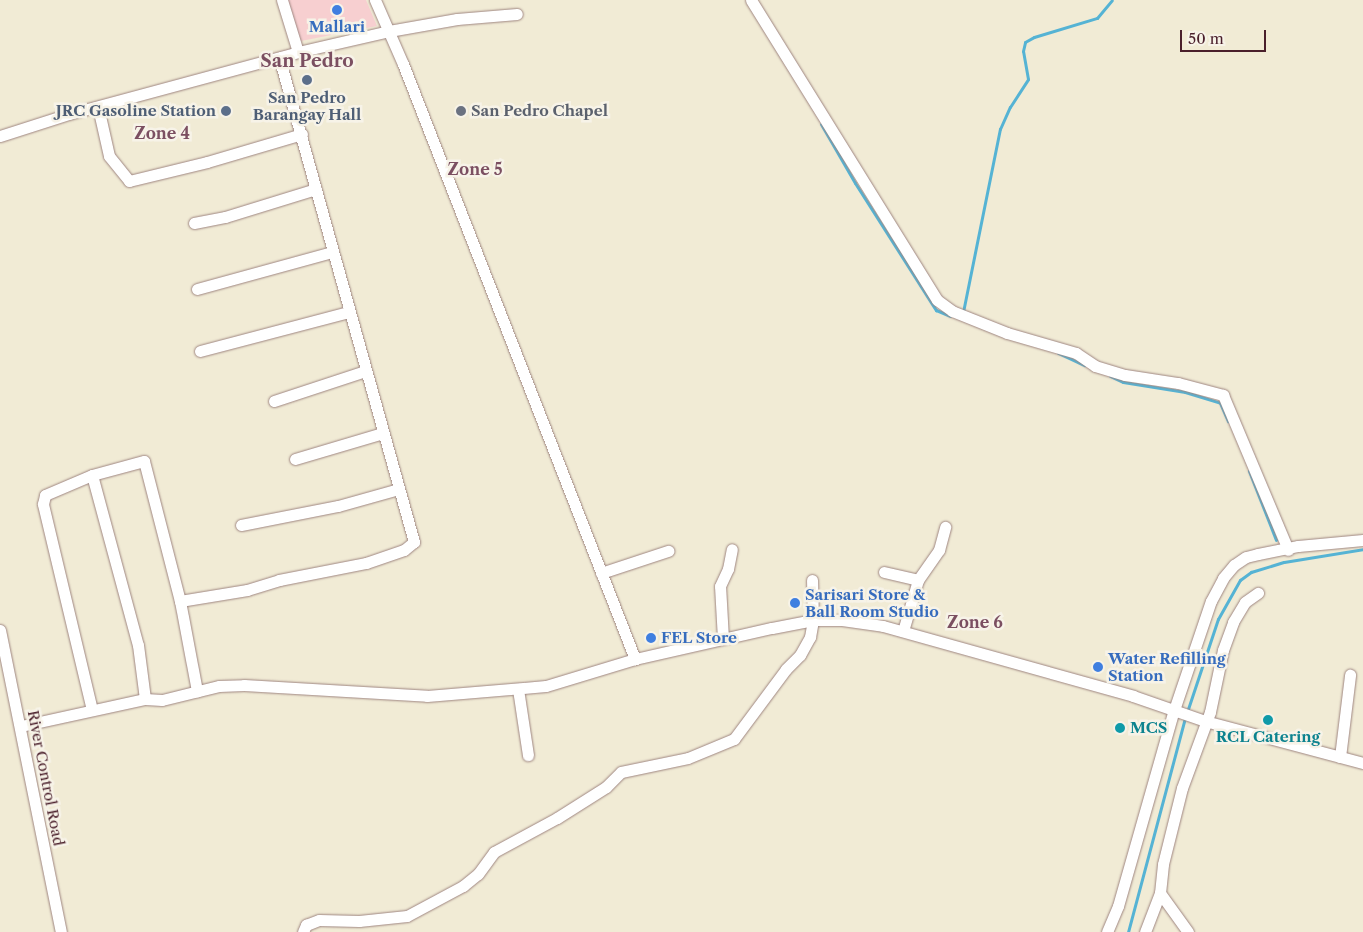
<!DOCTYPE html>
<style>
body{margin:0}
#map{position:relative;width:1363px;height:932px;overflow:hidden;background:#f1ebd5;font-family:"Libre Caslon Text",serif}
div>[style]{position:absolute}
.built>*{inset:0;background:#f7cfd0}
.stream>*{height:3px;margin:-1.5px;padding:0 1.5px;transform-origin:1.5px;border-radius:1.5px;background:#55b3d4}
.roads{filter:drop-shadow(0 0 1px #9e8580) drop-shadow(0 0 1px #9e8580)}
.minor>*{height:11px;margin:-5.5px;padding:0 5.5px;transform-origin:5.5px;border-radius:5.5px;background:#fff}
.dots>*{width:14px;height:14px;translate:-50% -50%;box-sizing:border-box;border:2px solid #f7f3e8;border-radius:50%}
span{translate:-50% -50%;white-space:nowrap;text-align:center;line-height:1.15;-webkit-text-stroke:5px #f7f3e8;paint-order:stroke}
.shop-label{font-size:15px;color:#366cbe;font-weight:700}
.left{translate:0 -50%;text-align:left}
.service-label{font-size:15px;color:#4e5e75;font-weight:700}
.right{translate:-100% -50%;text-align:right}
.worship-label{font-size:15px;color:#5b616d;font-weight:700}
.culture-label{font-size:15px;color:#0d838f;font-weight:700}
.street-label{font-size:15px;color:#4a1f2b}
.neighbourhood-label{font-size:16px;color:#7b4f61;font-weight:700}
.quarter-label{font-size:18px;color:#7b4f61;font-weight:700}
.scale{position:absolute;left:1180px;top:30px;width:86px;height:22px;box-sizing:border-box;border:2px solid #4a1f2b;border-top:0;padding-left:6px;font-size:15px;line-height:18px;white-space:nowrap;color:#4a1f2b;-webkit-text-stroke:4px #f7f3e8;paint-order:stroke}
</style>
<div id="map">
<div class="built">
<i style="clip-path:polygon(286px 0,366px 0,377px 26px,301px 41px)"></i>
</div>
<div class="stream">
<i style="left:821px;top:124px;width:68px;rotate:60deg"></i>
<i style="left:855px;top:183px;width:151px;rotate:57.5deg"></i>
<i style="left:936px;top:310px;width:15px;rotate:23deg"></i>
<i style="left:963px;top:312px;width:187px;rotate:-78.6deg"></i>
<i style="left:1000px;top:129px;width:24px;rotate:-66deg"></i>
<i style="left:1010px;top:107px;width:33px;rotate:-57deg"></i>
<i style="left:1028px;top:79px;width:28px;rotate:-100deg"></i>
<i style="left:1023px;top:51px;width:9px;rotate:-77deg"></i>
<i style="left:1025px;top:42px;width:10px;rotate:-29deg"></i>
<i style="left:1034px;top:37px;width:66px;rotate:-16.8deg"></i>
<i style="left:1097px;top:18px;width:23px;rotate:-50deg"></i>
<i style="left:1058px;top:353px;width:29px;rotate:25deg"></i>
<i style="left:1110px;top:376px;width:14px;rotate:25deg"></i>
<i style="left:1123px;top:382px;width:63px;rotate:9.2deg"></i>
<i style="left:1185px;top:392px;width:37px;rotate:17deg"></i>
<i style="left:1220px;top:403px;width:20px;rotate:66deg"></i>
<i style="left:1249px;top:471px;width:74px;rotate:68.6deg"></i>
<i style="left:1187px;top:712px;width:98px;rotate:-71.6deg"></i>
<i style="left:1218px;top:619px;width:45px;rotate:-60.6deg"></i>
<i style="left:1240px;top:580px;width:14px;rotate:-36deg"></i>
<i style="left:1251px;top:572px;width:34px;rotate:-17deg"></i>
<i style="left:1284px;top:562px;width:80px;rotate:-9.3deg"></i>
<i style="left:1128px;top:932px;width:221px;rotate:-75.1deg"></i>
</div>
<div class="roads">
<div class="minor">
<i style="left:282px;top:0;width:54px;rotate:72.9deg"></i>
<i style="left:375px;top:0;width:70px;rotate:66.4deg"></i>
<i style="left:403px;top:64px;width:639px;rotate:68.7deg"></i>
<i style="left:751px;top:0;width:353px;rotate:58.2deg"></i>
<i style="left:937px;top:300px;width:19px;rotate:36deg"></i>
<i style="left:952px;top:311px;width:59px;rotate:21.8deg"></i>
<i style="left:1007px;top:333px;width:72px;rotate:16.2deg"></i>
<i style="left:1076px;top:353px;width:23px;rotate:34deg"></i>
<i style="left:1095px;top:366px;width:31px;rotate:17deg"></i>
<i style="left:1125px;top:375px;width:54px;rotate:8.6deg"></i>
<i style="left:1178px;top:383px;width:47px;rotate:14.9deg"></i>
<i style="left:1223px;top:395px;width:168px;rotate:67.2deg"></i>
<i style="left:98px;top:107px;width:50px;rotate:77.3deg"></i>
<i style="left:109px;top:156px;width:32px;rotate:51deg"></i>
<i style="left:129px;top:181px;width:80px;rotate:-13.7deg"></i>
<i style="left:207px;top:162px;width:99px;rotate:-16.4deg"></i>
<i style="left:0;top:136px;width:72px;rotate:-17.7deg"></i>
<i style="left:69px;top:114px;width:237px;rotate:-15.1deg"></i>
<i style="left:298px;top:52px;width:93px;rotate:-13deg"></i>
<i style="left:389px;top:31px;width:69px;rotate:-10deg"></i>
<i style="left:457px;top:19px;width:60px;rotate:-4.8deg"></i>
<i style="left:194px;top:223px;width:32px;rotate:-11deg"></i>
<i style="left:225px;top:217px;width:95px;rotate:-17.1deg"></i>
<i style="left:197px;top:289px;width:140px;rotate:-15.3deg"></i>
<i style="left:200px;top:351px;width:154px;rotate:-14.7deg"></i>
<i style="left:274px;top:401px;width:96px;rotate:-18.2deg"></i>
<i style="left:295px;top:459px;width:92px;rotate:-16.5deg"></i>
<i style="left:92px;top:475px;width:176px;rotate:74.9deg"></i>
<i style="left:138px;top:645px;width:54px;rotate:82.6deg"></i>
<i style="left:241px;top:525px;width:99px;rotate:-11.1deg"></i>
<i style="left:338px;top:506px;width:63px;rotate:-15.6deg"></i>
<i style="left:884px;top:572px;width:35px;rotate:13deg"></i>
<i style="left:601px;top:573px;width:71px;rotate:-18.2deg"></i>
<i style="left:180px;top:601px;width:68px;rotate:-9.3deg"></i>
<i style="left:247px;top:590px;width:34px;rotate:-17deg"></i>
<i style="left:279px;top:580px;width:89px;rotate:-11.1deg"></i>
<i style="left:366px;top:563px;width:40px;rotate:-18.9deg"></i>
<i style="left:404px;top:550px;width:13px;rotate:-39deg"></i>
<i style="left:414px;top:542px;width:503px;rotate:-105.55deg"></i>
<i style="left:0;top:630px;width:308px;rotate:78.6deg"></i>
<i style="left:903px;top:631px;width:53px;rotate:-73.6deg"></i>
<i style="left:918px;top:580px;width:37px;rotate:-55deg"></i>
<i style="left:939px;top:550px;width:24px;rotate:-75deg"></i>
<i style="left:723px;top:639px;width:53px;rotate:-93.2deg"></i>
<i style="left:720px;top:586px;width:19px;rotate:-65deg"></i>
<i style="left:728px;top:569px;width:20px;rotate:-79deg"></i>
<i style="left:518px;top:689px;width:67px;rotate:81.4deg"></i>
<i style="left:92px;top:710px;width:212px;rotate:-103.4deg"></i>
<i style="left:43px;top:504px;width:9px;rotate:-77deg"></i>
<i style="left:45px;top:495px;width:51px;rotate:-23.1deg"></i>
<i style="left:92px;top:475px;width:54px;rotate:-15.1deg"></i>
<i style="left:144px;top:461px;width:145px;rotate:75.6deg"></i>
<i style="left:180px;top:601px;width:92px;rotate:79.3deg"></i>
<i style="left:21px;top:726px;width:127px;rotate:-12.3deg"></i>
<i style="left:145px;top:699px;width:17px;rotate:3deg"></i>
<i style="left:162px;top:700px;width:59px;rotate:-13.8deg"></i>
<i style="left:219px;top:686px;width:25px;rotate:-2deg"></i>
<i style="left:244px;top:685px;width:183px;rotate:3.4deg"></i>
<i style="left:427px;top:696px;width:119px;rotate:-4.8deg"></i>
<i style="left:546px;top:686px;width:93px;rotate:-16.9deg"></i>
<i style="left:635px;top:659px;width:140px;rotate:-12.8deg"></i>
<i style="left:772px;top:628px;width:42px;rotate:-11deg"></i>
<i style="left:813px;top:620px;width:29px"></i>
<i style="left:842px;top:620px;width:41px;rotate:8.3deg"></i>
<i style="left:883px;top:626px;width:260px;rotate:15.6deg"></i>
<i style="left:1133px;top:696px;width:76px;rotate:19.1deg"></i>
<i style="left:1205px;top:721px;width:163px;rotate:14.9deg"></i>
<i style="left:1340px;top:757px;width:83px;rotate:-83deg"></i>
<i style="left:1160px;top:893px;width:48px;rotate:54.3deg"></i>
<i style="left:303px;top:932px;width:8px;rotate:-67deg"></i>
<i style="left:306px;top:925px;width:14px;rotate:-21deg"></i>
<i style="left:319px;top:920px;width:40px;rotate:1.4deg"></i>
<i style="left:359px;top:921px;width:48px;rotate:-5.9deg"></i>
<i style="left:407px;top:916px;width:64px;rotate:-28.2deg"></i>
<i style="left:463px;top:886px;width:19px;rotate:-39deg"></i>
<i style="left:478px;top:874px;width:27px;rotate:-54deg"></i>
<i style="left:494px;top:852px;width:72px;rotate:-28.4deg"></i>
<i style="left:557px;top:818px;width:58px;rotate:-32.3deg"></i>
<i style="left:606px;top:787px;width:21px;rotate:-45deg"></i>
<i style="left:621px;top:772px;width:68px;rotate:-11.8deg"></i>
<i style="left:688px;top:758px;width:50px;rotate:-22.4deg"></i>
<i style="left:734px;top:739px;width:87px;rotate:-53.4deg"></i>
<i style="left:786px;top:669px;width:20px;rotate:-45deg"></i>
<i style="left:800px;top:655px;width:21px;rotate:-61deg"></i>
<i style="left:810px;top:637px;width:17px;rotate:-80deg"></i>
<i style="left:813px;top:620px;width:40px;rotate:-91.4deg"></i>
<i style="left:1107px;top:932px;width:28px;rotate:-67deg"></i>
<i style="left:1118px;top:906px;width:204px;rotate:-74.1deg"></i>
<i style="left:1174px;top:710px;width:115px;rotate:-71.3deg"></i>
<i style="left:1211px;top:601px;width:26px;rotate:-62deg"></i>
<i style="left:1223px;top:578px;width:17px;rotate:-50deg"></i>
<i style="left:1234px;top:565px;width:14px;rotate:-34deg"></i>
<i style="left:1246px;top:557px;width:12px;rotate:-14deg"></i>
<i style="left:1258px;top:554px;width:41px;rotate:-11.3deg"></i>
<i style="left:1298px;top:546px;width:65px;rotate:-5.3deg"></i>
<i style="left:1145px;top:932px;width:42px;rotate:-69deg"></i>
<i style="left:1160px;top:893px;width:29px;rotate:-84deg"></i>
<i style="left:1163px;top:864px;width:78px;rotate:-76deg"></i>
<i style="left:1182px;top:788px;width:81px;rotate:-69.8deg"></i>
<i style="left:1210px;top:712px;width:63px;rotate:-78.2deg"></i>
<i style="left:1223px;top:650px;width:30px;rotate:-70deg"></i>
<i style="left:1233px;top:622px;width:23px;rotate:-59deg"></i>
<i style="left:1245px;top:602px;width:16px;rotate:-35deg"></i>
</div>
</div>
<div class="dots">
<i style="left:337px;top:10px;background:#3f7fe0"></i>
<i style="left:307px;top:80px;background:#5c6f8a"></i>
<i style="left:226px;top:111px;background:#5c6f8a"></i>
<i style="left:461px;top:111px;background:#6b7280"></i>
<i style="left:795px;top:603px;background:#3f7fe0"></i>
<i style="left:651px;top:638px;background:#3f7fe0"></i>
<i style="left:1098px;top:667px;background:#3f7fe0"></i>
<i style="left:1268px;top:720px;background:#0f9aa8"></i>
<i style="left:1120px;top:728px;background:#0f9aa8"></i>
</div>
<div class="shop-label">
<span style="left:337px;top:27px">Mallari</span>
<span class="left" style="left:805px;top:603px">Sarisari Store &amp;<br>Ball Room Studio</span>
<span class="left" style="left:661px;top:638px">FEL Store</span>
<span class="left" style="left:1108px;top:667px">Water Refilling<br>Station</span>
</div>
<div class="service-label">
<span style="left:307px;top:106px">San Pedro<br>Barangay Hall</span>
<span class="right" style="left:216px;top:111px">JRC Gasoline Station</span>
</div>
<div class="worship-label">
<span class="left" style="left:471px;top:111px">San Pedro Chapel</span>
</div>
<div class="culture-label">
<span class="left" style="left:1130px;top:728px">MCS</span>
<span style="left:1268px;top:737px">RCL Catering</span>
</div>
<div class="street-label">
<span style="left:46px;top:778px;rotate:79deg">River Control Road</span>
</div>
<div class="neighbourhood-label">
<span style="left:162px;top:133px">Zone 4</span>
<span style="left:475px;top:169px">Zone 5</span>
<span style="left:975px;top:622px">Zone 6</span>
</div>
<div class="quarter-label">
<span style="left:307px;top:61px">San Pedro</span>
</div>
<div class="scale">50 m</div>
</div>
